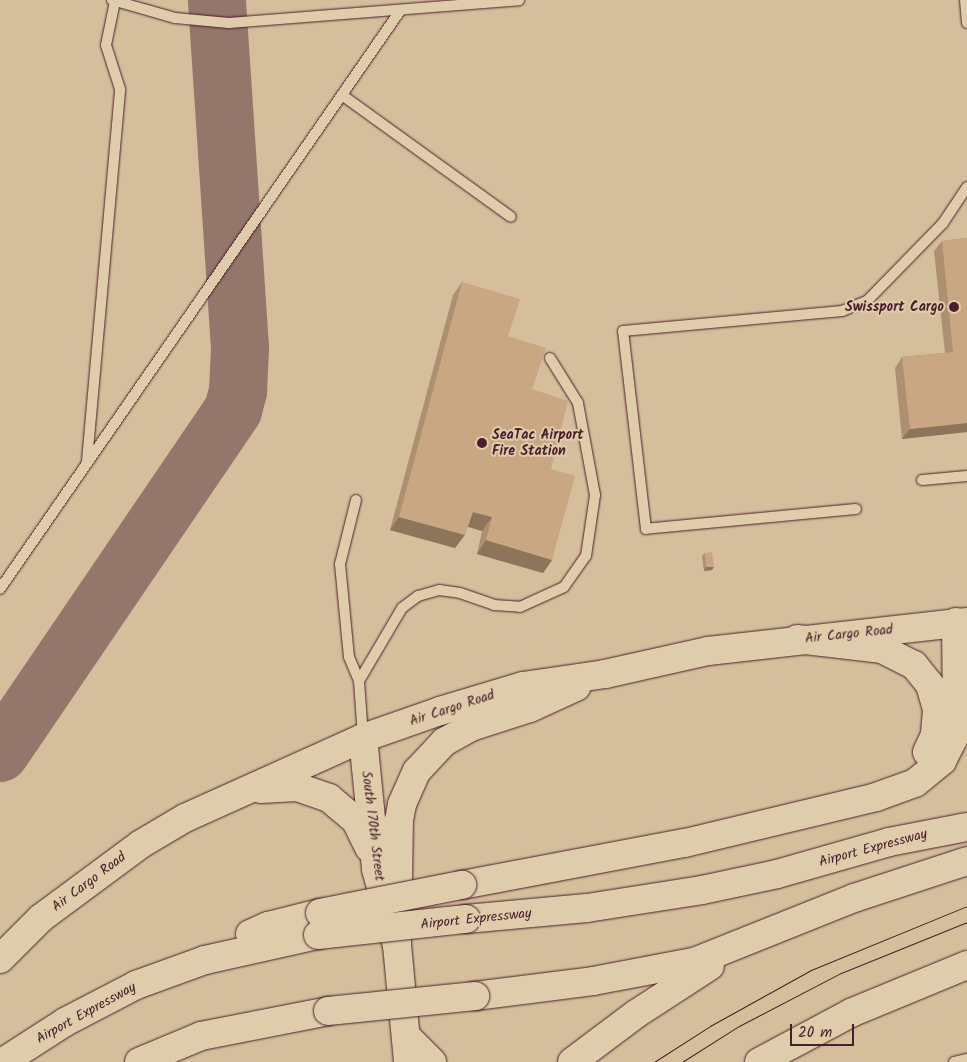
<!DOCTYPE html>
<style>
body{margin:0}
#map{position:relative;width:967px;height:1062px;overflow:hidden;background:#deccaa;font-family:Kalam,sans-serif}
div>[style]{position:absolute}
.built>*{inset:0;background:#d4be9c;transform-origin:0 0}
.taxiway>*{height:58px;margin:-29px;padding:0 29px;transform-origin:29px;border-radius:29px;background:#94766a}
.roads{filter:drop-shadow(0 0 1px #4a1f2b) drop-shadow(0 0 1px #4a1f2b)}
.lane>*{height:10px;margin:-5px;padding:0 5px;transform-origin:5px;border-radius:5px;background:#deccaa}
.secondary>*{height:28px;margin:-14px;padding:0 14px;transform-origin:14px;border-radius:14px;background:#deccaa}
.highway>*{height:28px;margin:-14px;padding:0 14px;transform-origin:14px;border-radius:14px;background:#deccaa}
.tram>*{height:1px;margin:-0.5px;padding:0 0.5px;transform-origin:0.5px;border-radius:0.5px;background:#4a1f2b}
.bridges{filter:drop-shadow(0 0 1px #4a1f2b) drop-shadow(0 0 1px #4a1f2b)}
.highway-bridge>*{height:28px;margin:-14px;padding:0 14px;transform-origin:14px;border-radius:14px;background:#deccaa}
.wall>*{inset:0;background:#ac9070}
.shaded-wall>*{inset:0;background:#8c755b}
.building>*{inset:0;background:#c8a782}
.dots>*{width:14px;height:14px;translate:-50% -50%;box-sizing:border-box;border:2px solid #deccaa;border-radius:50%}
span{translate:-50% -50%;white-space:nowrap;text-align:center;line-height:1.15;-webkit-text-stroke:4px #deccaa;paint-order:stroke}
.poi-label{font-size:14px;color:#4a1f2b;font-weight:700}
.right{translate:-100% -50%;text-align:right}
.left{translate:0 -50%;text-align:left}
.street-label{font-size:14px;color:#4a1f2b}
.scale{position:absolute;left:790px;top:1024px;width:64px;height:22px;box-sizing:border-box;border:2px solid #4a1f2b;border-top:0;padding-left:6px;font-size:15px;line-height:18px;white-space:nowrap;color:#4a1f2b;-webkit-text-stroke:4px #deccaa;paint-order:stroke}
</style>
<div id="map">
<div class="built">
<i style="left:0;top:0;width:967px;height:1062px"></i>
</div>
<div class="taxiway">
<i style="left:0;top:753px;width:415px;rotate:-55.8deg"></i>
<i style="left:233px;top:410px;width:20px;rotate:-75deg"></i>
<i style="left:238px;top:391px;width:43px;rotate:-87.3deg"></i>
<i style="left:240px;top:348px;width:349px;rotate:-93.8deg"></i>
</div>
<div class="roads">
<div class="lane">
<i style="left:112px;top:0;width:66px;rotate:15.9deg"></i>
<i style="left:175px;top:18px;width:54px;rotate:5.3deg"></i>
<i style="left:229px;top:23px;width:291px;rotate:-4.5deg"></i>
<i style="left:965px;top:0;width:23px;rotate:85deg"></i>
<i style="left:342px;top:95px;width:208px;rotate:35.8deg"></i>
<i style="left:87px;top:461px;width:373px;rotate:-84.9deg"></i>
<i style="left:120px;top:89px;width:46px;rotate:-107.7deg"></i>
<i style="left:106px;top:45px;width:45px;rotate:-78.4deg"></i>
<i style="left:922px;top:480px;width:45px;rotate:-5.1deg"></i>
<i style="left:356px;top:500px;width:66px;rotate:104deg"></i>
<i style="left:340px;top:564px;width:93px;rotate:84.5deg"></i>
<i style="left:349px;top:657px;width:26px;rotate:67deg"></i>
<i style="left:359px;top:681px;width:56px;rotate:85.9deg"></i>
<i style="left:856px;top:509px;width:211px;rotate:174.6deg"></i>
<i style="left:646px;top:529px;width:199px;rotate:-96.6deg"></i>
<i style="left:623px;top:331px;width:220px;rotate:-5.2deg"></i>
<i style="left:842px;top:311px;width:27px;rotate:-22deg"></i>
<i style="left:867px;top:301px;width:109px;rotate:-45.7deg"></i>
<i style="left:943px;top:223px;width:43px;rotate:-56.3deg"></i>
<i style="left:0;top:589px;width:703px;rotate:-55.32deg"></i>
<i style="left:359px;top:681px;width:85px;rotate:-59.5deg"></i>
<i style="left:402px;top:608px;width:20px;rotate:-37deg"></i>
<i style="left:418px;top:596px;width:22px;rotate:-16deg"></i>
<i style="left:439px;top:590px;width:21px;rotate:8deg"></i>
<i style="left:460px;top:593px;width:36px;rotate:19deg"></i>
<i style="left:494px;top:605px;width:26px;rotate:4deg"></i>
<i style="left:520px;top:607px;width:48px;rotate:-24.4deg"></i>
<i style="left:564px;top:587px;width:38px;rotate:-55deg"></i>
<i style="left:586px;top:556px;width:62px;rotate:-81.6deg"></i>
<i style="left:595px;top:495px;width:94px;rotate:-100.5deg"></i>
<i style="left:578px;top:403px;width:53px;rotate:-121.9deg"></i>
<i style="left:954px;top:1062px;width:13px;rotate:-13deg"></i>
</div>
<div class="secondary">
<i style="left:363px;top:738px;width:132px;rotate:84.3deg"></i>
<i style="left:376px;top:869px;width:79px;rotate:74.6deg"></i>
<i style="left:397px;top:945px;width:118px;rotate:84.6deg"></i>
<i style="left:261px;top:789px;width:36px;rotate:-3deg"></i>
<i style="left:297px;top:787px;width:34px;rotate:19deg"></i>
<i style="left:329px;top:798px;width:35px;rotate:40deg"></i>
<i style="left:356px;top:821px;width:30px;rotate:64deg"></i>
<i style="left:397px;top:945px;width:125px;rotate:-89.1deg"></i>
<i style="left:399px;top:820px;width:16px;rotate:-79deg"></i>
<i style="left:402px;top:804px;width:36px;rotate:-66deg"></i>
<i style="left:417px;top:771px;width:40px;rotate:-47deg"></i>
<i style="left:444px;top:742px;width:31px;rotate:-29deg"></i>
<i style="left:471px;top:727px;width:62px;rotate:-17.9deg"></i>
<i style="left:530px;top:708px;width:51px;rotate:-24.5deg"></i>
<i style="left:0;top:959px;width:58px;rotate:-45deg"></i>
<i style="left:41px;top:918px;width:124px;rotate:-36.5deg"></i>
<i style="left:141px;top:844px;width:51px;rotate:-30.6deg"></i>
<i style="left:185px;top:818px;width:195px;rotate:-24.2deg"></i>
<i style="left:363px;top:738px;width:82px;rotate:-19.3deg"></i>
<i style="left:440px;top:711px;width:87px;rotate:-16.8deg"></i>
<i style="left:523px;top:686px;width:83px;rotate:-8.3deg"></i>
<i style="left:605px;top:674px;width:106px;rotate:-12.6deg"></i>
<i style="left:708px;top:651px;width:261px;rotate:-6.4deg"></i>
</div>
<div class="highway">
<i style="left:797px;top:639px;width:86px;rotate:6.7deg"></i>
<i style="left:882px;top:649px;width:36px;rotate:27deg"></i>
<i style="left:914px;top:665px;width:26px;rotate:51deg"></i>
<i style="left:930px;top:685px;width:26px;rotate:74deg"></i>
<i style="left:937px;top:710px;width:25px;rotate:95deg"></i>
<i style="left:935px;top:735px;width:19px;rotate:115deg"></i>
<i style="left:462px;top:885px;width:227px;rotate:-10.7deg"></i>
<i style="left:685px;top:843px;width:196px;rotate:-13.5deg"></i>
<i style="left:876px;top:797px;width:41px;rotate:-19.7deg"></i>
<i style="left:915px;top:783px;width:35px;rotate:-39deg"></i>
<i style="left:942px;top:761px;width:25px;rotate:-63deg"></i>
<i style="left:953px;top:739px;width:23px;rotate:-80deg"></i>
<i style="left:957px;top:716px;width:94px;rotate:-90.6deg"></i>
<i style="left:466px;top:919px;width:121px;rotate:-5.2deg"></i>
<i style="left:587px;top:908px;width:116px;rotate:-8.9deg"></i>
<i style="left:702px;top:890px;width:77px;rotate:-12deg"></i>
<i style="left:777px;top:874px;width:116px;rotate:-15.9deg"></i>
<i style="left:889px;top:842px;width:79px;rotate:-10.9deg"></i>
<i style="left:250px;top:934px;width:20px;rotate:-24deg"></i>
<i style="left:268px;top:926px;width:54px;rotate:-14deg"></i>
<i style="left:475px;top:996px;width:119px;rotate:-7.2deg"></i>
<i style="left:593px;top:981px;width:103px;rotate:-10.7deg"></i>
<i style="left:694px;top:962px;width:172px;rotate:-21.8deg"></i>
<i style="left:854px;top:898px;width:119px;rotate:-18.1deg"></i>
<i style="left:406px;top:1036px;width:37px;rotate:45deg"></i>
<i style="left:3px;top:1062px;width:74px;rotate:-32.8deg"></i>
<i style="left:65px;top:1022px;width:80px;rotate:-27.5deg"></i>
<i style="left:136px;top:985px;width:73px;rotate:-19.9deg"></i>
<i style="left:205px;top:960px;width:116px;rotate:-12.5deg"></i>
<i style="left:139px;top:1062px;width:67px;rotate:-22.8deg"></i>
<i style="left:201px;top:1036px;width:129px;rotate:-11.1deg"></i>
<i style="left:572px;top:1062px;width:80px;rotate:-36.9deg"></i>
<i style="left:636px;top:1014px;width:88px;rotate:-33deg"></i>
<i style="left:759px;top:1062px;width:106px;rotate:-28deg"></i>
<i style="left:853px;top:1012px;width:123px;rotate:-22.4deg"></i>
</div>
</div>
<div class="tram">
<i style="left:654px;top:1062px;width:67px;rotate:-32.7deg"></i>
<i style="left:710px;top:1026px;width:115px;rotate:-29deg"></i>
<i style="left:811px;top:970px;width:169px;rotate:-22.3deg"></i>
<i style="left:682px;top:1062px;width:67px;rotate:-32.3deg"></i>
<i style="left:739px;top:1026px;width:115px;rotate:-27.5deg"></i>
<i style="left:841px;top:973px;width:136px;rotate:-22deg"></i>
</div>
<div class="bridges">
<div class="highway-bridge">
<i style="left:320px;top:913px;width:145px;rotate:-11.2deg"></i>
<i style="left:318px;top:935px;width:149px;rotate:-6.2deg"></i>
<i style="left:328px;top:1011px;width:148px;rotate:-5.8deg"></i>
</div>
</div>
<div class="wall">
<i style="clip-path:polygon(967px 238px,967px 432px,902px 439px,895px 368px,902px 357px,945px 353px,934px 251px,942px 241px)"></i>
<i style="clip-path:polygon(462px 282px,508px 336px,532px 389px,551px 469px,552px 560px,543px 573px,477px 554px,482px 531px,468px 527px,455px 548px,390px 530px,453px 295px)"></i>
<i style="clip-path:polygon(705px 553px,712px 570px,704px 571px,702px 556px)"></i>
</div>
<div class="shaded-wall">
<i style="clip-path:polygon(967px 423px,967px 432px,902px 439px,910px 429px)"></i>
<i style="clip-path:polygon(473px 512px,492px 517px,482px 531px,463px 525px)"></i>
<i style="clip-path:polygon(399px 517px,465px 535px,455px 548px,390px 530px)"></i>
<i style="clip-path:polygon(486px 540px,552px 560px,543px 573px,477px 554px)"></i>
<i style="clip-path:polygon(706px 567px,714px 567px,712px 570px,704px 571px)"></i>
</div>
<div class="building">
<i style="clip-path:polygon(967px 238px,967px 423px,910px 429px,902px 357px,953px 352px,942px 241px)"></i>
<i style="clip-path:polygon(462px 282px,520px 299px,508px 336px,546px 348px,532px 389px,568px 401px,551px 469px,575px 476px,552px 560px,486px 540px,492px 517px,473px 512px,465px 535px,399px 517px)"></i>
<i style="clip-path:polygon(712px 552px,714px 567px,706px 567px,705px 553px)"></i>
</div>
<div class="dots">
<i style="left:954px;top:307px;background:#4a1f2b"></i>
<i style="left:482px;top:443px;background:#4a1f2b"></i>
</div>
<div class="poi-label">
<span class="right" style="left:944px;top:307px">Swissport Cargo</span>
<span class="left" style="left:492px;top:443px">SeaTac Airport<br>Fire Station</span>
</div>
<div class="street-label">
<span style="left:849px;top:634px;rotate:-6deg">Air Cargo Road</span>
<span style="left:452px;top:708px;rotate:-18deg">Air Cargo Road</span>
<span style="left:373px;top:826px;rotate:83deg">South 170th Street</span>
<span style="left:873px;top:848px;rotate:-15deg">Airport Expressway</span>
<span style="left:89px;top:882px;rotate:-37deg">Air Cargo Road</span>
<span style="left:476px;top:919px;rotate:-6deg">Airport Expressway</span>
<span style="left:86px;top:1013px;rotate:-29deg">Airport Expressway</span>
</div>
<div class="scale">20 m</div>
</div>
